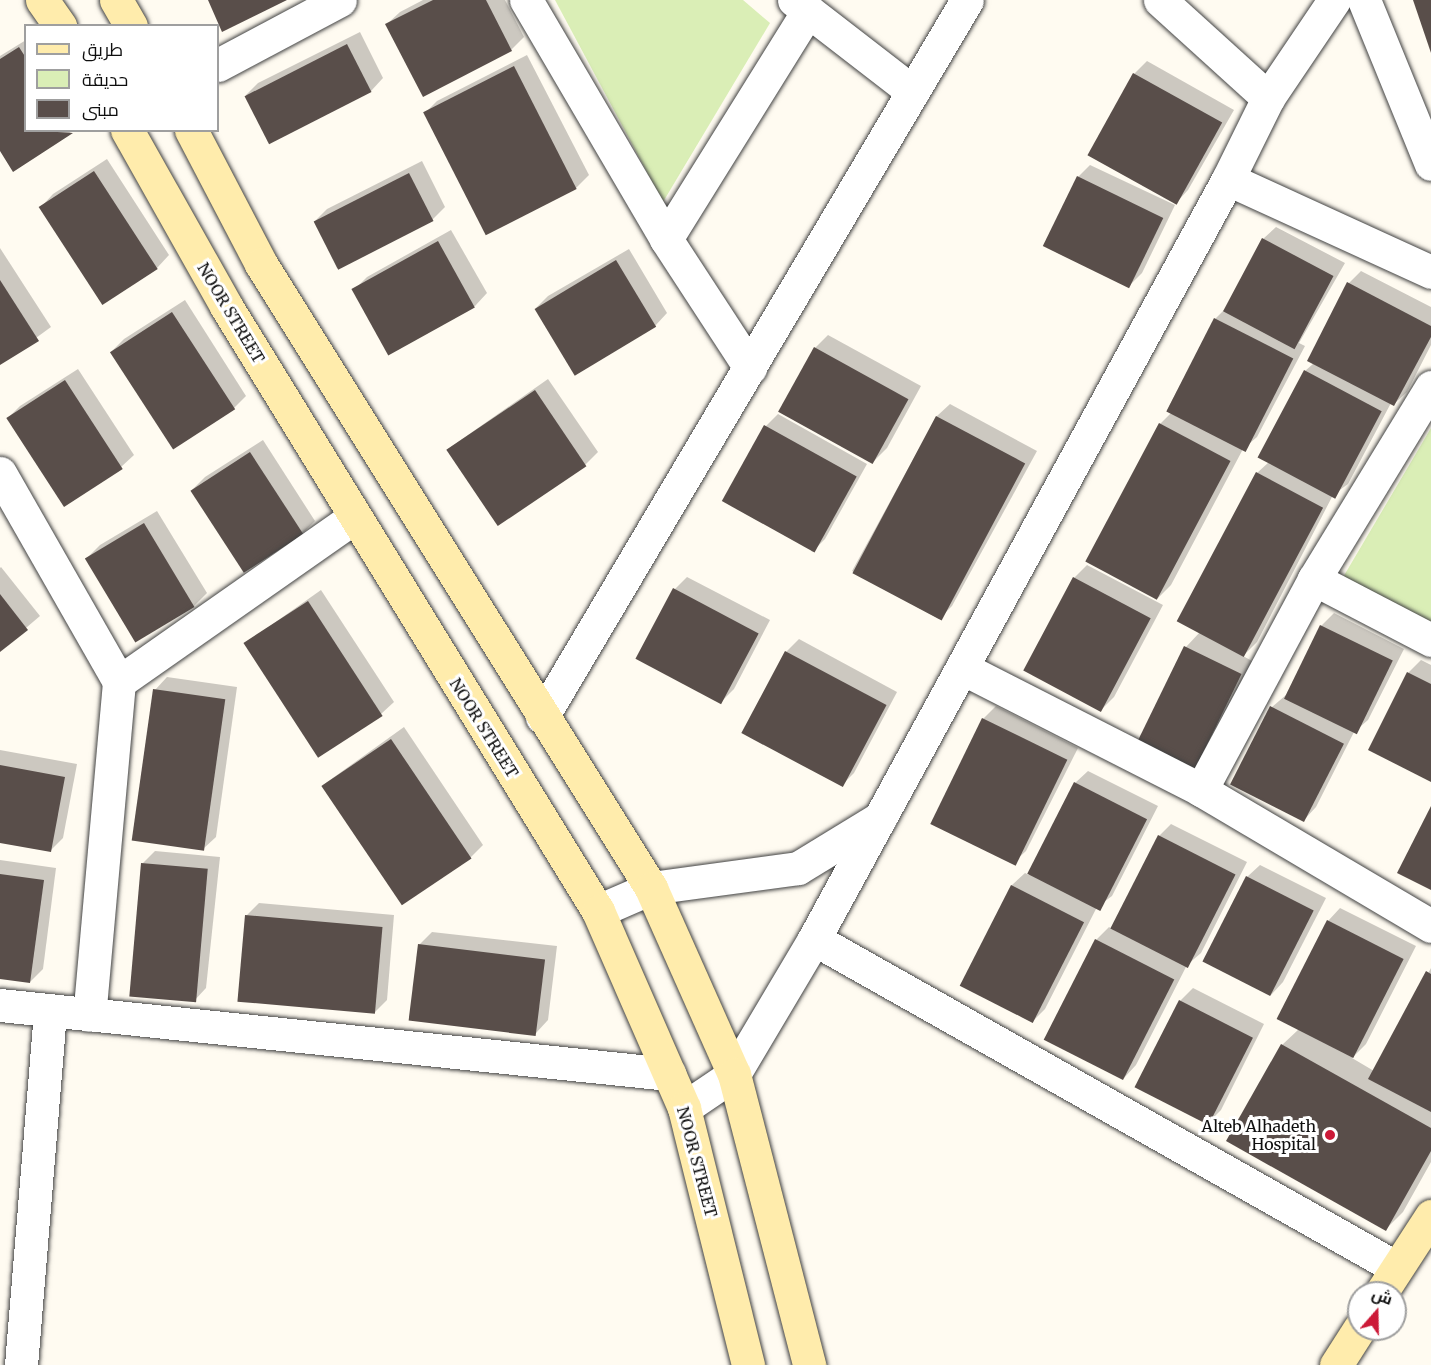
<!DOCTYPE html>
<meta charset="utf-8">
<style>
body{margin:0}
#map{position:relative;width:1431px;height:1365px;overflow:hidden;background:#fffbf1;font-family:Merriweather,Cairo,serif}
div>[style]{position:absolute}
.green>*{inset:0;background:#daeeb6}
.shadow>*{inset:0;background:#0003}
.building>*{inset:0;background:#594e4a;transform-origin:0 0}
.roads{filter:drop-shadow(0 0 2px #424242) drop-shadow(0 0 2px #424242)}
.street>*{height:33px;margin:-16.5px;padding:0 16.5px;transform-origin:16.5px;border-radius:16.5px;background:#fff}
.secondary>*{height:33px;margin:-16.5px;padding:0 16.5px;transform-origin:16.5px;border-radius:16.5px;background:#ffecac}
.dots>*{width:16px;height:16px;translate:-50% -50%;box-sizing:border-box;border:3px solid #fff;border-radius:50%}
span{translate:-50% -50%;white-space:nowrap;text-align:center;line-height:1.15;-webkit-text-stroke:6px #fff;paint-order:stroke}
.street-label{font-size:16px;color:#0f0f0f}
.poi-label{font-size:16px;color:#0f0f0f}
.right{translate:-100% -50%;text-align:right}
.legend{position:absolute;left:24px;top:24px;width:195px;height:108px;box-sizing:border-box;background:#fff;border:2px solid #9f9f9f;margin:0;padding:8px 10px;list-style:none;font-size:18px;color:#0f0f0f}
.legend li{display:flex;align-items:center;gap:12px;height:30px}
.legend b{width:30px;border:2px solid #9f9f9f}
.north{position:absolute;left:1347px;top:1281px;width:60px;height:60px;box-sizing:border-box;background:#fff;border:2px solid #9f9f9f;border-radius:50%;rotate:20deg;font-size:16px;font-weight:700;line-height:24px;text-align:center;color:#0f0f0f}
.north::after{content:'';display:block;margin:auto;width:21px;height:27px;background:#cc1a38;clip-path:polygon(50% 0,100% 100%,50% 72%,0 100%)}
</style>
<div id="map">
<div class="green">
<i style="clip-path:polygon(555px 0,743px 0,770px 23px,663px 202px)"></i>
<i style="clip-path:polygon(1431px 428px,1431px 626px,1342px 579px)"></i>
</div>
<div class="shadow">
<i style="clip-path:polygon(423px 0,505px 0,524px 37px,511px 50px,387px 24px,400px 12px)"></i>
<i style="clip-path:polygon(360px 32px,383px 78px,371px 91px,269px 141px,246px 95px,258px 83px)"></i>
<i style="clip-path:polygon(26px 40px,26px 130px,74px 130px,14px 170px,0 149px,0 56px)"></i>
<i style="clip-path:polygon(527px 55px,589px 175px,576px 188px,425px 113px,437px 101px)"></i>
<i style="clip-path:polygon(1147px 61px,1234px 110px,1188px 190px,1176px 203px,1134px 74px)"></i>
<i style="clip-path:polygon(107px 159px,169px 255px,157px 268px,102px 303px,41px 207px,53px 194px)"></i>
<i style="clip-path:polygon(422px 161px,445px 207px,432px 220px,337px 268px,314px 222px,327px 209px)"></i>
<i style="clip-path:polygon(1090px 165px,1175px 205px,1142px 273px,1129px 286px,1078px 177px)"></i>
<i style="clip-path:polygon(1276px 227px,1345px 263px,1299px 343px,1305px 346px,1257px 437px,1243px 449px,1171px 585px,1158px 598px,1160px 424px,1172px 412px,1167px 410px,1215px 319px,1228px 306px,1263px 239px)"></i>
<i style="clip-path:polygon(451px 230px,487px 293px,475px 306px,390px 353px,354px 290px,367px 277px)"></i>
<i style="clip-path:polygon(0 248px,51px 327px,0 364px)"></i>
<i style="clip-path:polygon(629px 249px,667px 313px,655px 326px,536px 308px,548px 296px)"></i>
<i style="clip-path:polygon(1361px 271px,1431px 307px,1431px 345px,1407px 392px,1394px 404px,1391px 403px,1348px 484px,1333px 495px,1257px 642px,1243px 656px,1252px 661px,1206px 754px,1193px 767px,1140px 740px,1186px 647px,1200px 632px,1257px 473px,1269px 462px,1305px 371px,1314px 363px,1349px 283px)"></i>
<i style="clip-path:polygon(185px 300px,246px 396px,234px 408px,111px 352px,124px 339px)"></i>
<i style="clip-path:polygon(828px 335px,921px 386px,887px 448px,874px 461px,815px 348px)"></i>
<i style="clip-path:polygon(78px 369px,134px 455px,121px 467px,63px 504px,8px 418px,20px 406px)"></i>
<i style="clip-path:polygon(548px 379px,598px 452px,585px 465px,448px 449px)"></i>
<i style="clip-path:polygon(950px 404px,1037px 451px,952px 606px,939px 619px,852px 571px,937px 416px)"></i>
<i style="clip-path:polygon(778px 414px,867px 464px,825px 539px,812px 552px,766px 426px)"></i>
<i style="clip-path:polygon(263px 440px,315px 521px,302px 534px,192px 490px,205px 477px)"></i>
<i style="clip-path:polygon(157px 511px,207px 593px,194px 606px,87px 558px,100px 545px)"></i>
<i style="clip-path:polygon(1087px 565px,1163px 605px,1114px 697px,1102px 709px,1074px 578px)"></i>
<i style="clip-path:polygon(1px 567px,40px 616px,0 650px,0 568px)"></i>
<i style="clip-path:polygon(687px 577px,770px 620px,734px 689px,721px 702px,675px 589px)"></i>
<i style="clip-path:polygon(321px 590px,394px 702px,381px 714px,319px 755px,246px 643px)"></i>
<i style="clip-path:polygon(1334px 613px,1404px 649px,1368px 720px,1354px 732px,1316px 807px,1304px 820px,1272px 707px,1286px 695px,1321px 626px)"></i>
<i style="clip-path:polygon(799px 639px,897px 692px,854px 773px,841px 786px,786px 652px)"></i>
<i style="clip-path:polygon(1421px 660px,1431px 665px,1431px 780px,1370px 750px,1409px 672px)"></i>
<i style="clip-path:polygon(167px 677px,237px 687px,216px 837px,203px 849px,155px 690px)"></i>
<i style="clip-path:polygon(996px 706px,1078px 748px,1026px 851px,1013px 863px,983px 719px)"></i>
<i style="clip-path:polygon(404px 727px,483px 845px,470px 858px,323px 785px)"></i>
<i style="clip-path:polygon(0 750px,77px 764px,63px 838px,50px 851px,0 841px)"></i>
<i style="clip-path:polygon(1088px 771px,1158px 806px,1112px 896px,1097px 907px,1045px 1009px,1032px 1022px,962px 986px,1012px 885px,1025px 873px,1029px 875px,1075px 783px)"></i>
<i style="clip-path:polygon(1171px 824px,1247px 862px,1201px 953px,1187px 965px,1136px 1065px,1124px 1078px,1096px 940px,1109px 927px,1112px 929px,1159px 836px)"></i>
<i style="clip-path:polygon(155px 851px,220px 857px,206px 988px,194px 1001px,142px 864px)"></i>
<i style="clip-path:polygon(0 860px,56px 868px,43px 969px,30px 982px,0 978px)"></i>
<i style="clip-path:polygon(1260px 865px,1326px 898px,1283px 982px,1271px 995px,1247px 877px)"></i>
<i style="clip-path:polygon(259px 903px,394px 915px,387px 1000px,374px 1013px,246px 916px)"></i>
<i style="clip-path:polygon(1340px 908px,1416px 946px,1366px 1044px,1352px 1058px,1374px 1071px,1431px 968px,1431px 1162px,1403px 1212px,1386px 1229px,1282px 1045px,1299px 1029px,1328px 921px)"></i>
<i style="clip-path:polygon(432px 932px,557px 946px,548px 1020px,536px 1033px,419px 945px)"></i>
<i style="clip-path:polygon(1193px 988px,1264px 1024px,1221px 1110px,1208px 1123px,1180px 1001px)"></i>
</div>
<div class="building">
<i style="clip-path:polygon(208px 0,287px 0,222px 32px)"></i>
<i style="clip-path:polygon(433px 0,486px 0,512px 51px,423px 97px,385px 24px)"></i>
<i style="clip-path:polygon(1413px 0,1431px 0,1431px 53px)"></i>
<i style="left:347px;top:44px;width:54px;height:115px;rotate:63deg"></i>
<i style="clip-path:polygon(19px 47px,26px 58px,26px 130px,73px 133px,13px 172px,0 151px,0 59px)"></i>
<i style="left:514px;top:66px;width:138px;height:102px;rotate:63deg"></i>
<i style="left:1133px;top:73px;width:102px;height:94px;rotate:29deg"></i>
<i style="left:94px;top:171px;width:117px;height:66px;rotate:57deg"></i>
<i style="left:409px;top:173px;width:54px;height:107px;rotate:63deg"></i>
<i style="left:1077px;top:176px;width:96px;height:78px;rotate:26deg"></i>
<i style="left:1262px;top:238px;width:81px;height:83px;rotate:28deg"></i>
<i style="left:438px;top:241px;width:76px;height:99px;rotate:61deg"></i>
<i style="left:616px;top:260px;width:78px;height:95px;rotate:59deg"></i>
<i style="clip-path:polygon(0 280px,39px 341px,0 365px)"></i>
<i style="clip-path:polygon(1347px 282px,1431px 326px,1431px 337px,1394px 406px,1307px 361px)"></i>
<i style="left:172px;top:312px;width:116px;height:74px;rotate:57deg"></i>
<i style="left:1214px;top:318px;width:89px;height:105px;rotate:27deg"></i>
<i style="left:814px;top:347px;width:108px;height:74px;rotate:29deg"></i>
<i style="left:1304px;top:370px;width:88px;height:99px;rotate:28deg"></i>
<i style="left:65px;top:380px;width:106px;height:70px;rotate:57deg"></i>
<i style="left:535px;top:390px;width:92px;height:107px;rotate:56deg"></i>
<i style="left:936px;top:416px;width:101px;height:178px;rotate:28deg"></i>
<i style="left:1159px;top:423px;width:81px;height:157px;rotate:28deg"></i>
<i style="left:764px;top:425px;width:106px;height:87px;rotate:29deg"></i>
<i style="left:250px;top:452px;width:98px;height:71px;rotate:57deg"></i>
<i style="left:1256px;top:472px;width:76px;height:169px;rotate:28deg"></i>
<i style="left:144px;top:523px;width:98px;height:69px;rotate:59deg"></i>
<i style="left:1073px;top:577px;width:88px;height:106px;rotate:28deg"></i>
<i style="left:673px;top:588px;width:97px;height:80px;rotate:28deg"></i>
<i style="clip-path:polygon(0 594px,28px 630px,0 652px)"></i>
<i style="left:308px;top:601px;width:137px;height:77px;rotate:57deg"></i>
<i style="left:1320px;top:625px;width:81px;height:82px;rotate:26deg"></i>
<i style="left:1184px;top:646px;width:64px;height:106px;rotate:26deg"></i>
<i style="left:785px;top:651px;width:115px;height:93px;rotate:28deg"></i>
<i style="clip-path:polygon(1407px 672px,1431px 684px,1431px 782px,1368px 750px)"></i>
<i style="left:153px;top:689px;width:73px;height:153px;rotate:8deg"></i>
<i style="left:1270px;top:706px;width:83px;height:88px;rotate:27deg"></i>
<i style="left:982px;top:718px;width:95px;height:118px;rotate:26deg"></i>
<i style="left:391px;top:739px;width:144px;height:84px;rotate:56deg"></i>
<i style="clip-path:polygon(0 765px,65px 777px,51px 852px,0 843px)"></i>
<i style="left:1074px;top:782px;width:82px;height:103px;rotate:27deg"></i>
<i style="clip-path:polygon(1431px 806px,1431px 890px,1397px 873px)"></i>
<i style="left:1158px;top:835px;width:87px;height:105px;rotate:27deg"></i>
<i style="left:141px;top:863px;width:67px;height:134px;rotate:5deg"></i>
<i style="clip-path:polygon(0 874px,44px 880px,30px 983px,0 979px)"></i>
<i style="left:1246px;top:876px;width:76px;height:96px;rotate:27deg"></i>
<i style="left:1011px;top:885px;width:82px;height:113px;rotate:27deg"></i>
<i style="left:245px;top:915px;width:138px;height:87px;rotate:5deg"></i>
<i style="left:1327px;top:920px;width:86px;height:111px;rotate:27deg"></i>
<i style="left:1095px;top:939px;width:89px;height:113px;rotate:27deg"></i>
<i style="left:418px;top:944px;width:128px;height:77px;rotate:7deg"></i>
<i style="clip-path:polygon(1426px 971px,1431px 974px,1431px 1112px,1368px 1079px)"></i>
<i style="left:1179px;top:1000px;width:83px;height:98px;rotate:27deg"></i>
<i style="clip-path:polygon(1281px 1044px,1431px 1128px,1431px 1151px,1386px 1231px,1226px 1141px)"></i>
</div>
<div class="roads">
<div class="street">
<i style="left:526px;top:0;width:277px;rotate:59.6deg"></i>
<i style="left:666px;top:239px;width:154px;rotate:56.9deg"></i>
<i style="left:794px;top:0;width:150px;rotate:37.7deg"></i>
<i style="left:1160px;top:0;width:146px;rotate:42.2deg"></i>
<i style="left:1364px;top:0;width:177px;rotate:67.8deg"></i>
<i style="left:218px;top:65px;width:138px;rotate:-28deg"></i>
<i style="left:1228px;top:179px;width:223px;rotate:24.6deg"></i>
<i style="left:666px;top:239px;width:269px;rotate:-58.1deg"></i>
<i style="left:0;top:473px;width:241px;rotate:60.3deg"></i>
<i style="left:119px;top:682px;width:334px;rotate:95.1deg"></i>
<i style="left:1314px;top:579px;width:132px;rotate:27.5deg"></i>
<i style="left:962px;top:668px;width:268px;rotate:27deg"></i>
<i style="left:1201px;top:790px;width:267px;rotate:30.6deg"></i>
<i style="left:119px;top:682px;width:288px;rotate:-35deg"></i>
<i style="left:542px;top:717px;width:833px;rotate:-59.34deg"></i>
<i style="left:1201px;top:790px;width:239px;rotate:-61.8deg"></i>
<i style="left:1314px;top:579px;width:225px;rotate:-58.6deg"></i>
<i style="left:598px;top:911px;width:58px;rotate:-23.5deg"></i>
<i style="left:651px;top:888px;width:148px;rotate:-7.7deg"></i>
<i style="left:798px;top:868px;width:96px;rotate:-31.4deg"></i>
<i style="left:814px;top:939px;width:669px;rotate:29.44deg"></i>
<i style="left:0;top:1005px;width:673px;rotate:5.89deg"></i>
<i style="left:684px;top:1108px;width:60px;rotate:-34.2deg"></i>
<i style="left:734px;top:1074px;width:157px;rotate:-59.3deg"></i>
<i style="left:814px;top:939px;width:865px;rotate:-61.42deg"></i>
<i style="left:1228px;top:179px;width:90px;rotate:-63.7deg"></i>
<i style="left:1268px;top:98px;width:118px;rotate:-56deg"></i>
<i style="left:21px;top:1365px;width:356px;rotate:-85.3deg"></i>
</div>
<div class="secondary">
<i style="left:42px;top:0;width:32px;rotate:55deg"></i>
<i style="left:116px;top:0;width:30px;rotate:60deg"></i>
<i style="left:127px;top:130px;width:202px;rotate:60.6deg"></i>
<i style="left:226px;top:306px;width:710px;rotate:58.41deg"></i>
<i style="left:598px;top:911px;width:215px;rotate:66.4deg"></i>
<i style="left:684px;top:1108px;width:265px;rotate:76deg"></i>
<i style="left:191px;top:130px;width:151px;rotate:62.4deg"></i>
<i style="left:261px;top:264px;width:736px;rotate:57.99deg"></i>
<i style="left:651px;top:888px;width:204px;rotate:66deg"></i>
<i style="left:734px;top:1074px;width:301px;rotate:75.5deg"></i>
<i style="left:1381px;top:1293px;width:92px;rotate:-57deg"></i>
<i style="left:1336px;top:1365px;width:43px;rotate:-57.4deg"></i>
</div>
</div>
<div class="dots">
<i style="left:1330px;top:1135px;background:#cc1a38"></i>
</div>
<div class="street-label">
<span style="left:231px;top:313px;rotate:59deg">NOOR STREET</span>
<span style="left:484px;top:728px;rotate:58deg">NOOR STREET</span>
<span style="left:697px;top:1162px;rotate:75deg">NOOR STREET</span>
</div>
<div class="poi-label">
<span class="right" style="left:1316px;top:1135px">Alteb Alhadeth<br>Hospital</span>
</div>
<ul class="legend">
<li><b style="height:8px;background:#ffecac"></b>طريق</li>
<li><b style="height:16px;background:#daeeb6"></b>حديقة</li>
<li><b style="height:16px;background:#594e4a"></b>مبنى</li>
</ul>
<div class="north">ش</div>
</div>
